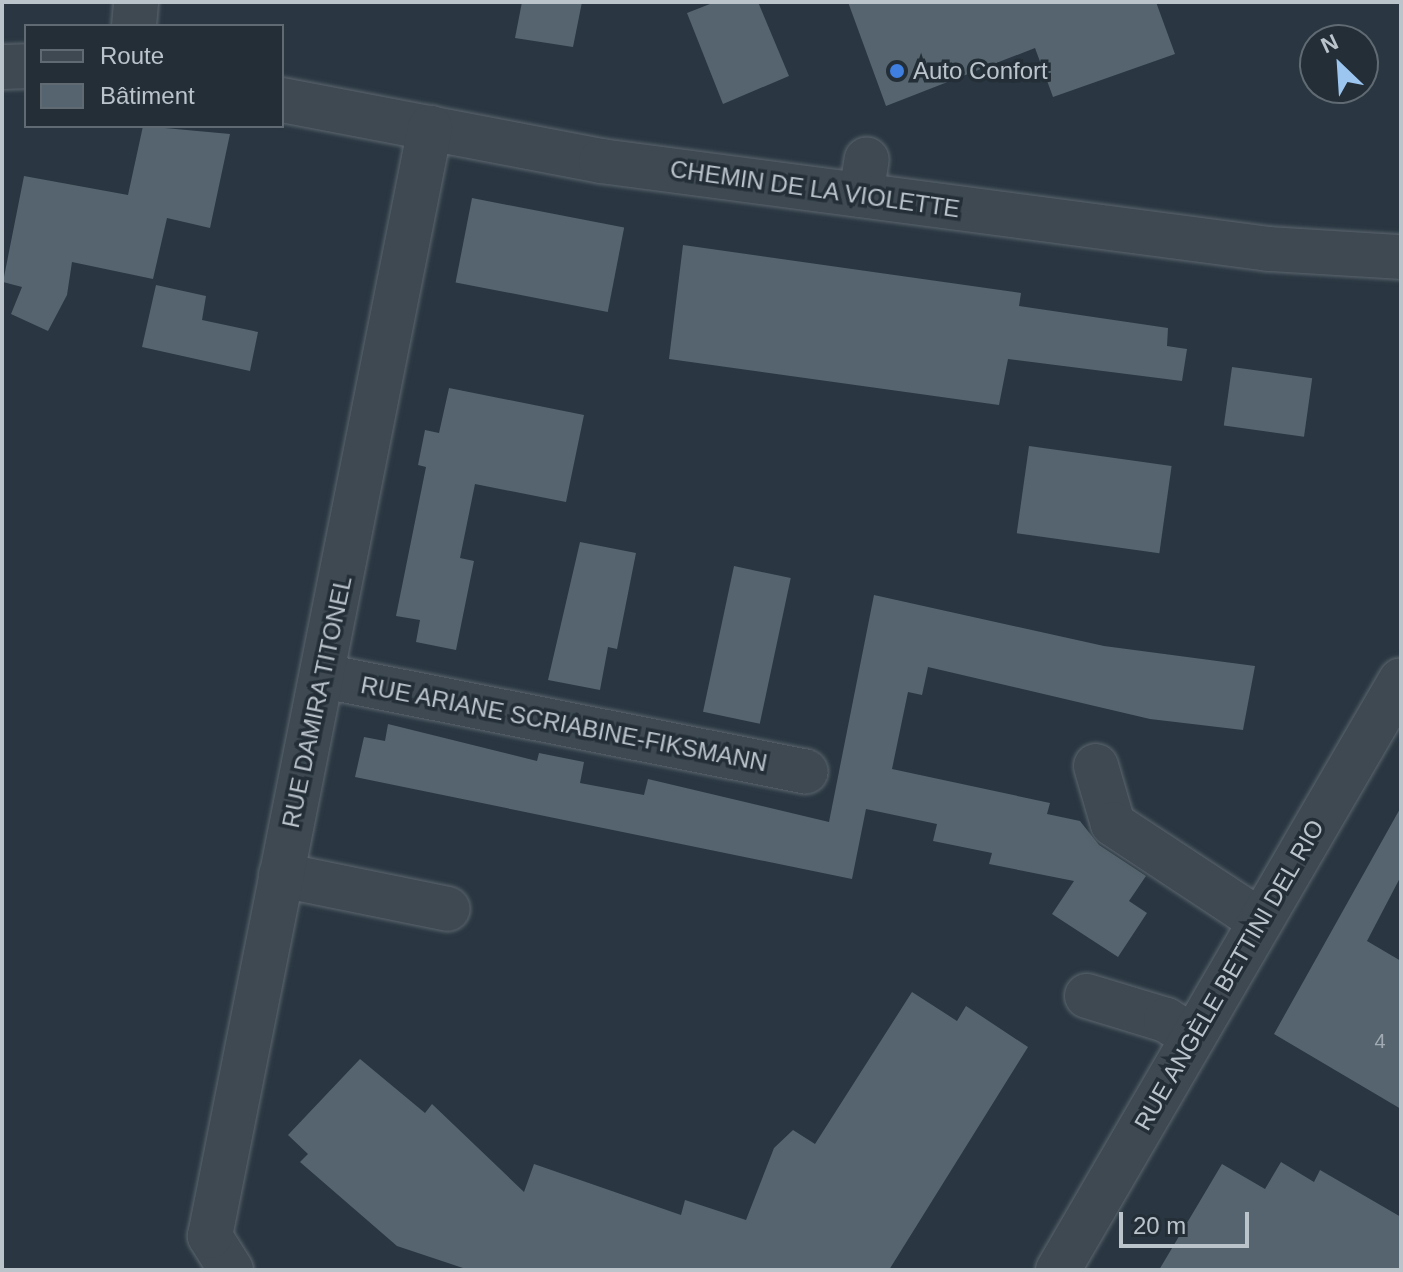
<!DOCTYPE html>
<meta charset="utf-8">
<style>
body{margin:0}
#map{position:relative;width:1403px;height:1272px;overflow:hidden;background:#2a3742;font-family:Arial,sans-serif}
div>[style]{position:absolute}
.building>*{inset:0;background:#55646e;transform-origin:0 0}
.roads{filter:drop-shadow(0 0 2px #5c666f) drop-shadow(0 0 2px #5c666f)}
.minor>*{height:44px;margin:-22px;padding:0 22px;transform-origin:22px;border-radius:22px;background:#3e4952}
.dots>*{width:22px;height:22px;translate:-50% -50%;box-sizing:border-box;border:4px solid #232e37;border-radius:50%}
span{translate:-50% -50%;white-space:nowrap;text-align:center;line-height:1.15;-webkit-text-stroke:7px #232e37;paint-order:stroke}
.number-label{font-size:20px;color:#a2abb4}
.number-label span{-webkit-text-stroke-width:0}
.poi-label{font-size:24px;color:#bbc3cb}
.left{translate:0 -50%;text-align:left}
.street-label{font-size:24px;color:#bbc3cb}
.frame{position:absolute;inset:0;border:4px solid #bbc3cb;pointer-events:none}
.legend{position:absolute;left:24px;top:24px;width:260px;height:104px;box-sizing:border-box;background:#232e37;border:2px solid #606a72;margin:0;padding:10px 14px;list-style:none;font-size:24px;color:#bbc3cb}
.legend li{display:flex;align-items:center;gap:16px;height:40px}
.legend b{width:40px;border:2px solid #606a72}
.north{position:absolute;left:1299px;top:24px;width:80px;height:80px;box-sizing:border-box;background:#232e37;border:2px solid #606a72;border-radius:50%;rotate:335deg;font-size:22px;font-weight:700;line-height:32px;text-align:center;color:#bbc3cb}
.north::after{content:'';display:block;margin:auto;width:28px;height:36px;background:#9cc6f0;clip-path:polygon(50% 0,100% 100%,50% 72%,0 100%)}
.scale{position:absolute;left:1119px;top:1212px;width:130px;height:36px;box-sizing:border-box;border:4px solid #bbc3cb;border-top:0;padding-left:10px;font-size:24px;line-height:28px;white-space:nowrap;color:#bbc3cb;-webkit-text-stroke:6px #232e37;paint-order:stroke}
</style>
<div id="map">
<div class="building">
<i style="clip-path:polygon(522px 2px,582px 2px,573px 47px,515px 38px)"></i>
<i style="clip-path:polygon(715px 2px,758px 2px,789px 76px,723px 104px,687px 13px)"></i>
<i style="clip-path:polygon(848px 2px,1156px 2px,1175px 54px,1053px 97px,1035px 48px,886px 106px)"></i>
<i style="clip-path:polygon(143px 126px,230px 134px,210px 228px,167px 218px,153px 279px,72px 262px,67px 295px,48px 331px,11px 314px,22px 287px,3px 282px,24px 176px,128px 195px)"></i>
<i style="left:472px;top:198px;width:155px;height:86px;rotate:11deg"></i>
<i style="clip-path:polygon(683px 245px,1021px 293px,1019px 306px,1168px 328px,1167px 346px,1187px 349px,1182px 381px,1008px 359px,999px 405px,669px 359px)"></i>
<i style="clip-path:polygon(156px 285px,206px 296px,202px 320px,258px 332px,250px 371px,142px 347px)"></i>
<i style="left:1232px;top:367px;width:81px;height:59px;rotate:8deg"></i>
<i style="clip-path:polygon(449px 388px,584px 415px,566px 502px,475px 484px,460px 558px,474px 561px,456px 650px,416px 642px,420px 620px,396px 616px,426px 467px,418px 465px,425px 430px,439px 433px)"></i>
<i style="left:1029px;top:446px;width:144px;height:88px;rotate:8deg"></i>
<i style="clip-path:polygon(580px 542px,636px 553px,617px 649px,608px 647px,600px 690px,548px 680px)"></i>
<i style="left:734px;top:566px;width:58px;height:149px;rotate:12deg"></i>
<i style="clip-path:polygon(874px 595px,1104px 646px,1255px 666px,1243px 730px,1150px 719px,928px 667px,922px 695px,908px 692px,892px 769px,1050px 803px,1047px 814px,1080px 821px,1099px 845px,1146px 876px,1129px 901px,1147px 913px,1118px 957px,1052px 914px,1074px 881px,989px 864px,992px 853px,933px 841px,937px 824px,866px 809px,852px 879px,355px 777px,364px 737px,385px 741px,388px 724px,537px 761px,539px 753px,584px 762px,580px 783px,644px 795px,648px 779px,829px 822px)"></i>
<i style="clip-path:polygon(1401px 807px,1401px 876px,1367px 941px,1401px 961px,1401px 1109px,1274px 1034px)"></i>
<i style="clip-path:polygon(912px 992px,957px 1021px,966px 1006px,1028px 1047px,889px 1270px,469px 1270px,397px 1246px,300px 1162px,308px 1154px,288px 1135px,360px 1059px,425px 1113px,432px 1104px,524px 1192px,534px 1164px,681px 1215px,685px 1200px,746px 1220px,774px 1148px,793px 1130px,815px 1144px)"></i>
<i style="clip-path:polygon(1281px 1162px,1314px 1182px,1320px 1170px,1401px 1217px,1401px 1270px,1159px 1270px,1222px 1164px,1265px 1189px)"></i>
</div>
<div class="roads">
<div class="minor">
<i style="left:134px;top:26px;width:24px;rotate:-85deg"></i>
<i style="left:2px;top:67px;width:24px;rotate:-2deg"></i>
<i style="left:282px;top:100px;width:325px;rotate:10.8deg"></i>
<i style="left:601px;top:161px;width:674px;rotate:7.5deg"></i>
<i style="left:1269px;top:249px;width:132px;rotate:3.5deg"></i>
<i style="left:861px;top:195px;width:36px;rotate:-81deg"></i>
<i style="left:323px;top:676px;width:492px;rotate:11.2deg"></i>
<i style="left:1096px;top:766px;width:60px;rotate:73.7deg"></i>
<i style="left:1113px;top:824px;width:176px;rotate:33.4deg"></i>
<i style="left:281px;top:875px;width:170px;rotate:11.5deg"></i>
<i style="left:1087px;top:996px;width:83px;rotate:16.9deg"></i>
<i style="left:1166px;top:1020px;width:32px;rotate:32deg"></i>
<i style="left:231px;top:1270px;width:40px;rotate:-122deg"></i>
<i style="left:210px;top:1236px;width:1130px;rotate:-78.77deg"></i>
<i style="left:1058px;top:1270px;width:682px;rotate:-59.83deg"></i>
</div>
</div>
<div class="dots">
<i style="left:897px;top:71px;background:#3f7fe0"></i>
</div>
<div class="number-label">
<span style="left:1380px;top:1041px">4</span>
</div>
<div class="poi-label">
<span class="left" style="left:913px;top:71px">Auto Confort</span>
</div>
<div class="street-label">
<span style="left:815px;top:189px;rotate:8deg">CHEMIN DE LA VIOLETTE</span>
<span style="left:317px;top:702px;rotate:-78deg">RUE DAMIRA TITONEL</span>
<span style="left:564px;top:724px;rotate:11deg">RUE ARIANE SCRIABINE-FIKSMANN</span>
<span style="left:1229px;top:975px;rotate:-60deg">RUE ANGÈLE BETTINI DEL RIO</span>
</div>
<div class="frame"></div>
<ul class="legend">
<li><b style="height:10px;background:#3e4952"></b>Route</li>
<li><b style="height:22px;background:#55646e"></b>Bâtiment</li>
</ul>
<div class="north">N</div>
<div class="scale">20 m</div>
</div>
